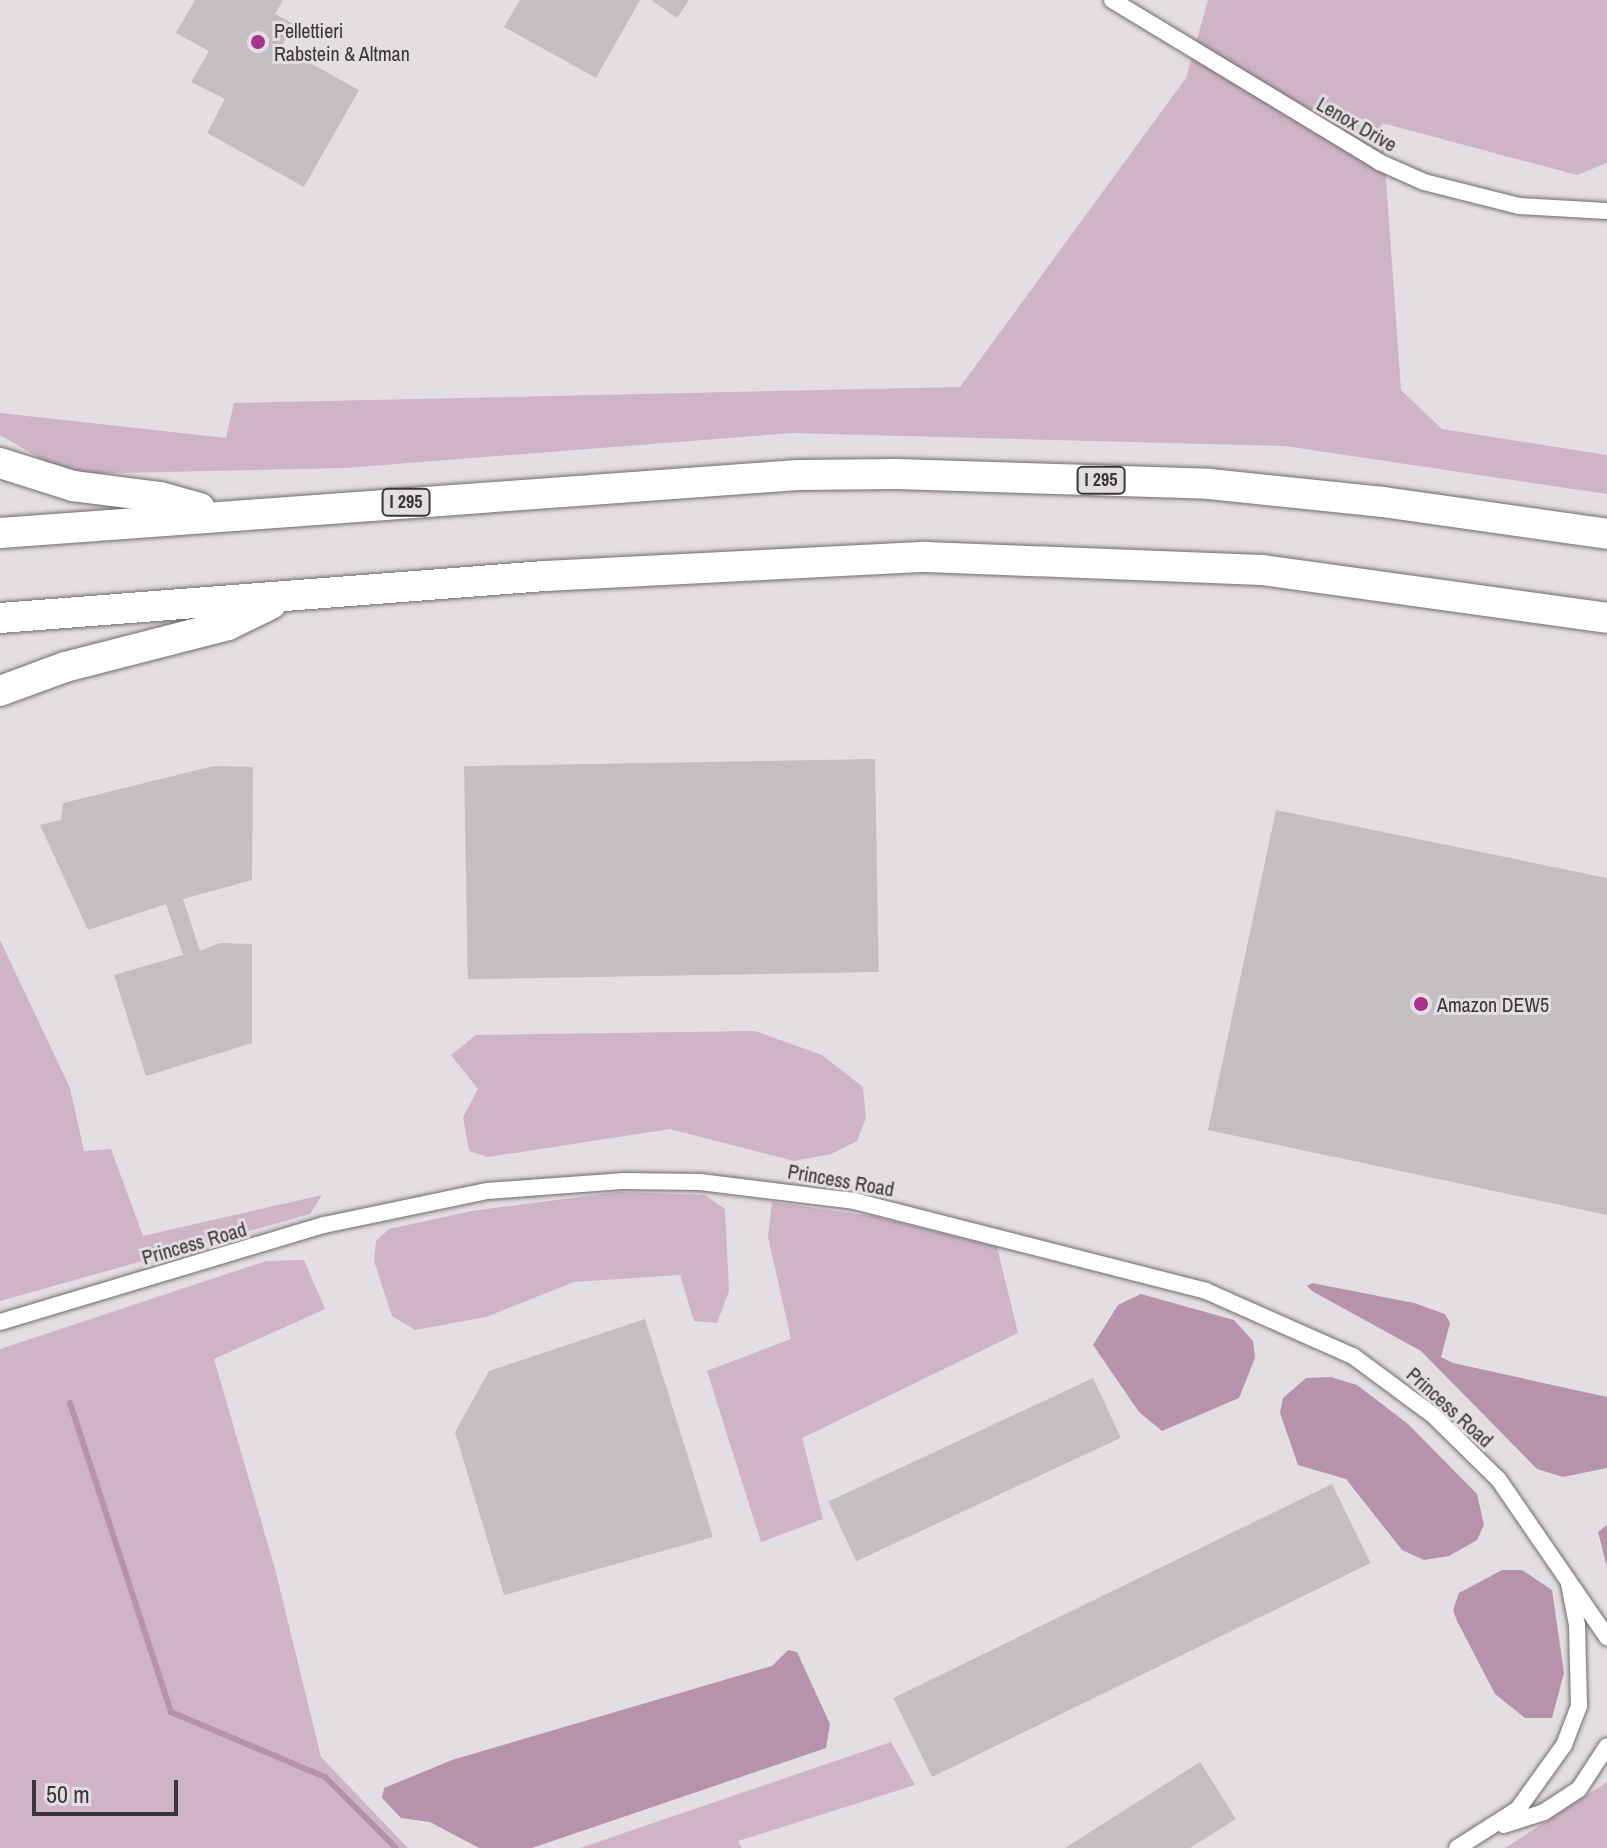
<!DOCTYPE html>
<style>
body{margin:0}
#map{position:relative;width:1607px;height:1848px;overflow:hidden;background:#e3dee1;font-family:"Archivo Narrow",sans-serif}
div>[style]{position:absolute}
.green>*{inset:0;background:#cfb4c6}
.water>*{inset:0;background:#b693ab}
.stream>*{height:6px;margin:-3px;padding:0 3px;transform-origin:3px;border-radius:3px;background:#b693ab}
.building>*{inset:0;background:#c3bec1;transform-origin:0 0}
.roads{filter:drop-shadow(0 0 2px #706c6e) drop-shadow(0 0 2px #706c6e)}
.minor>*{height:16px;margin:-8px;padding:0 8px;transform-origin:8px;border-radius:8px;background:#fff}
.motorway>*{height:30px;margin:-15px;padding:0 15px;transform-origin:15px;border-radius:15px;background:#fff}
.dots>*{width:22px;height:22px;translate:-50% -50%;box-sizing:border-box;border:4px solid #e3dee1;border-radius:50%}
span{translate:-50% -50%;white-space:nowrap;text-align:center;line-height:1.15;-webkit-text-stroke:6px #e3dee1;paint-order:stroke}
.shield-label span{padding:2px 6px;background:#e3dee1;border:2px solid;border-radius:6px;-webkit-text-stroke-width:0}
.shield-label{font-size:18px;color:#383637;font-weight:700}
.poi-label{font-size:20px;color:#383637}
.left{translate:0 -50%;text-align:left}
.street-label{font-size:20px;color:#383637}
.scale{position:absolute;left:32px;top:1780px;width:146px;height:36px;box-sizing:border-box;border:4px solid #383637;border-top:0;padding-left:10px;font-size:24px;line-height:28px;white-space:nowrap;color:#383637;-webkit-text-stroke:6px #e3dee1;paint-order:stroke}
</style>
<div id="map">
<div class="green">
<i style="clip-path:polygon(1208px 0,1607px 0,1607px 163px,1577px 175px,1382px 123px,1401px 390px,1442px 429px,1607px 455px,1607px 494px,1285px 446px,792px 433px,345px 468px,67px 474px,0 435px,0 413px,226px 438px,234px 403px,960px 387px,1186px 78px)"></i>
<i style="clip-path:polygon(0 940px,70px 1088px,84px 1151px,111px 1149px,143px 1236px,322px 1195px,310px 1214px,0 1301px)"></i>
<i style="clip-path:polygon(755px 1031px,822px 1055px,863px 1087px,866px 1118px,857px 1141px,831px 1154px,794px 1161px,670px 1129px,488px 1157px,469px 1151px,463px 1117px,478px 1089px,451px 1055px,476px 1035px)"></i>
<i style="clip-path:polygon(618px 1192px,705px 1195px,725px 1209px,729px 1291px,717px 1323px,694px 1321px,680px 1275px,574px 1282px,486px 1317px,415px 1330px,392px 1316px,374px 1261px,376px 1241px,389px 1229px,471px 1211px)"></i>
<i style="clip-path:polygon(772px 1202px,872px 1216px,997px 1247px,1018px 1333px,802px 1438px,823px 1519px,761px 1542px,707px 1371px,791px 1339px,768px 1237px)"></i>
<i style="clip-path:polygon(304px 1260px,325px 1309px,214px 1359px,275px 1569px,321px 1757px,408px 1848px,0 1848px,0 1349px,266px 1261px)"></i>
<i style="clip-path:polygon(891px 1742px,915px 1785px,738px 1841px,742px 1848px,580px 1848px)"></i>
<i style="clip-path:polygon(1607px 1782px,1607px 1848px,1505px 1848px)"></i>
</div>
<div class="water">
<i style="clip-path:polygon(1312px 1283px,1414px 1303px,1445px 1314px,1450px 1323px,1441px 1357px,1453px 1363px,1607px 1397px,1607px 1468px,1563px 1477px,1537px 1469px,1421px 1351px,1312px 1291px,1307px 1286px)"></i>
<i style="clip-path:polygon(1141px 1294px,1234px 1320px,1253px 1341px,1255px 1358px,1239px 1398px,1162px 1431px,1139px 1412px,1093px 1345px,1118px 1305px)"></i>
<i style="clip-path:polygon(1331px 1377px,1357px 1385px,1408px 1424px,1477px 1494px,1484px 1525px,1477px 1540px,1449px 1556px,1424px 1560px,1402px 1550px,1346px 1479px,1298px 1465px,1280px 1413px,1283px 1398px,1306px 1378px)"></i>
<i style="clip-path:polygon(1607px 1525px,1607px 1567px,1598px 1532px)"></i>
<i style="clip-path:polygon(1502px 1570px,1522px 1570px,1552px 1590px,1564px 1673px,1552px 1718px,1525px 1718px,1495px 1694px,1457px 1621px,1453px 1610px,1459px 1593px)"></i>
<i style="clip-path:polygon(788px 1650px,797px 1652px,830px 1724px,826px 1748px,532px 1848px,479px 1848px,430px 1822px,401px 1818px,382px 1798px,384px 1788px,452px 1760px,772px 1666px)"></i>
</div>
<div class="stream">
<i style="left:70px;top:1403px;width:325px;rotate:71.9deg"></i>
<i style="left:171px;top:1712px;width:167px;rotate:22.9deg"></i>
<i style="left:325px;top:1777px;width:100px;rotate:45deg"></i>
</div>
<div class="building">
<i style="clip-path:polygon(195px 0,283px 0,275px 14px,294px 24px,281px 47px,359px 90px,304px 187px,207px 133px,225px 99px,191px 82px,209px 51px,176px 33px)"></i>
<i style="clip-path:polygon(520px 0,640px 0,596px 78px,504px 27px)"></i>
<i style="clip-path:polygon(651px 0,689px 0,677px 18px)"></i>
<i style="left:875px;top:759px;width:213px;height:411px;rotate:89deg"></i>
<i style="clip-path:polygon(214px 766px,253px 767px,252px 880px,183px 899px,200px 951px,220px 943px,252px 944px,252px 1043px,146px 1076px,114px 975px,183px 955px,166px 904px,88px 930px,40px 825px,61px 820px,63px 803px)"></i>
<i style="clip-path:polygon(1276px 810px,1607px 878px,1607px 1215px,1208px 1130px)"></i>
<i style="clip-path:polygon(645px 1319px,713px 1537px,504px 1595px,455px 1432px,489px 1371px)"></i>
<i style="left:1093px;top:1378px;width:66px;height:292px;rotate:65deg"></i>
<i style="left:1332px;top:1484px;width:88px;height:488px;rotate:64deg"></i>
<i style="clip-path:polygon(1200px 1762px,1236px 1819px,1190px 1848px,1065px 1848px)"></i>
</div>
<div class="roads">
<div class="minor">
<i style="left:1112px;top:0;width:312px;rotate:31.2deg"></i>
<i style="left:1379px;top:162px;width:49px;rotate:24deg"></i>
<i style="left:1424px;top:182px;width:98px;rotate:14.2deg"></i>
<i style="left:1519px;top:206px;width:88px;rotate:3.3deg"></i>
<i style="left:0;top:1322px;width:338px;rotate:-16.7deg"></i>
<i style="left:324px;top:1225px;width:167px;rotate:-11.8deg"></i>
<i style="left:487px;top:1191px;width:135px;rotate:-4.2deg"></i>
<i style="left:622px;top:1181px;width:78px;rotate:0.7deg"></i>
<i style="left:700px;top:1182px;width:155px;rotate:7deg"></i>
<i style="left:854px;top:1201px;width:363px;rotate:14.3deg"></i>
<i style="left:1206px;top:1291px;width:161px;rotate:23.9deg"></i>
<i style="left:1353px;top:1356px;width:101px;rotate:36.5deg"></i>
<i style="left:1434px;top:1416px;width:91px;rotate:44.6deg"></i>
<i style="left:1499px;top:1480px;width:191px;rotate:55.5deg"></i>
<i style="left:1504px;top:1825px;width:42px;rotate:-18deg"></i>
<i style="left:1544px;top:1812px;width:42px;rotate:-33.3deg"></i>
<i style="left:1579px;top:1789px;width:51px;rotate:-56.9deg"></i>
<i style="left:1457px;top:1848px;width:72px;rotate:-32.6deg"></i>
<i style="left:1518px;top:1809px;width:79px;rotate:-54.3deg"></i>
<i style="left:1564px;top:1745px;width:42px;rotate:-69deg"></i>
<i style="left:1579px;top:1706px;width:81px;rotate:-91.4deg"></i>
<i style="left:1577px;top:1625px;width:42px;rotate:-101deg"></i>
</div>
<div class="motorway">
<i style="left:0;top:463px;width:77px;rotate:17.5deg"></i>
<i style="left:73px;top:486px;width:88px;rotate:7.2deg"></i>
<i style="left:160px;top:497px;width:41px;rotate:15.4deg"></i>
<i style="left:0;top:533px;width:800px;rotate:-4.16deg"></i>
<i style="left:798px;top:475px;width:98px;rotate:-0.6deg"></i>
<i style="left:896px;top:474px;width:313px;rotate:1.8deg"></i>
<i style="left:1209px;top:484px;width:175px;rotate:5.9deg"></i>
<i style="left:1383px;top:502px;width:226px;rotate:8.1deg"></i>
<i style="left:0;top:618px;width:547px;rotate:-4.41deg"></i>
<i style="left:545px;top:576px;width:381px;rotate:-2.9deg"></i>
<i style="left:926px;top:557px;width:336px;rotate:2.2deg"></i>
<i style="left:1262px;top:570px;width:348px;rotate:7.9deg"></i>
<i style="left:0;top:691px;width:69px;rotate:-20.3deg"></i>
<i style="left:65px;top:667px;width:168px;rotate:-14.4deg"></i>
<i style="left:228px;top:625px;width:48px;rotate:-26deg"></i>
</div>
</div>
<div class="dots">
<i style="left:258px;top:42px;background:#a7338d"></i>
<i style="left:1421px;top:1004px;background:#a7338d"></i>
</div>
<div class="shield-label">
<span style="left:1101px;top:480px">I 295</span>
<span style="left:406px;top:502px">I 295</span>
</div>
<div class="poi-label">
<span class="left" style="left:274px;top:42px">Pellettieri<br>Rabstein &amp; Altman</span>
<span class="left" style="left:1437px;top:1004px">Amazon DEW5</span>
</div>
<div class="street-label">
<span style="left:1357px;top:124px;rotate:30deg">Lenox Drive</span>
<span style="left:841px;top:1180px;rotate:10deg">Princess Road</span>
<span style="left:194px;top:1243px;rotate:-16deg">Princess Road</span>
<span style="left:1450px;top:1407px;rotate:42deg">Princess Road</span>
</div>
<div class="scale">50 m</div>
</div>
